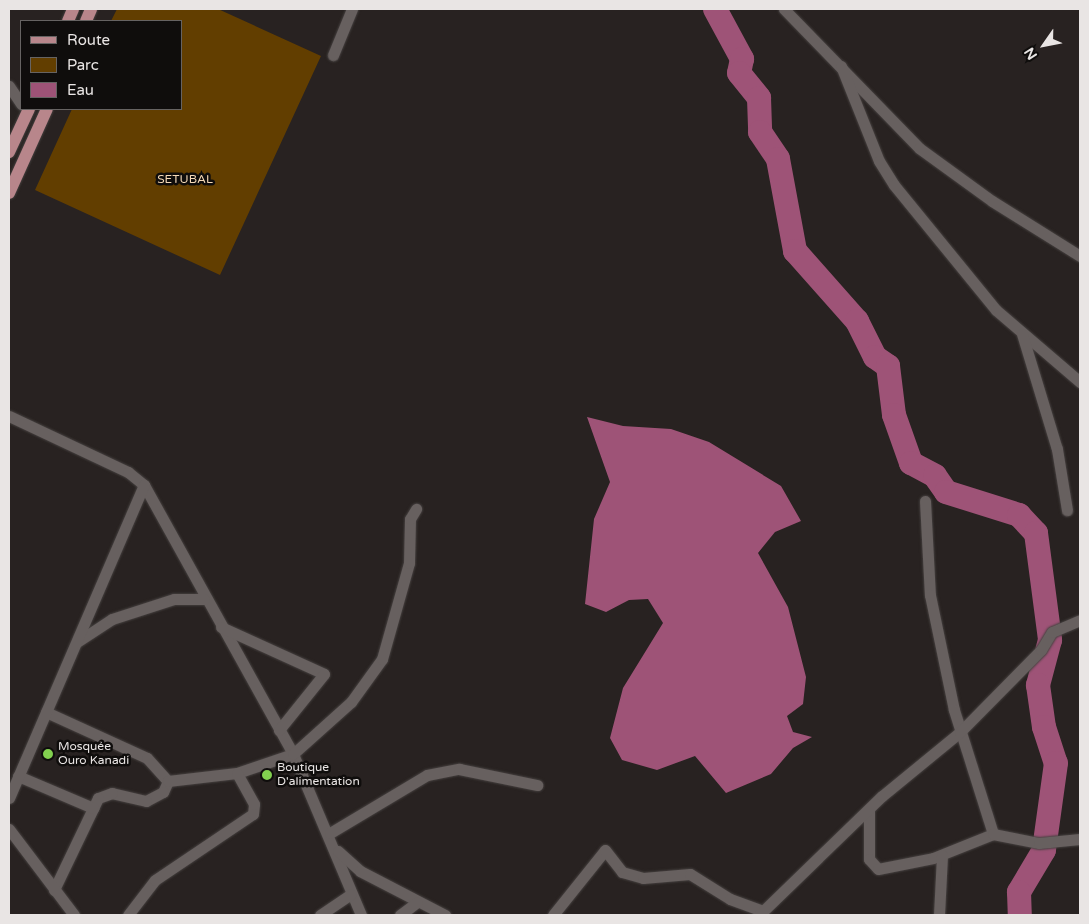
<!DOCTYPE html>
<meta charset="utf-8">
<style>
body{margin:0}
#map{position:relative;width:1089px;height:924px;overflow:hidden;background:#282221;font-family:"Varela Round",sans-serif}
div>[style]{position:absolute}
.green>*{inset:0;background:#623e00}
.water>*{inset:0;background:#9e5377}
.river>*{height:24px;margin:-12px;padding:0 12px;transform-origin:12px;border-radius:12px;background:#9e5377}
.roads{filter:drop-shadow(0 0 1px #45403f) drop-shadow(0 0 1px #45403f)}
.minor>*{height:11px;margin:-5.5px;padding:0 5.5px;transform-origin:5.5px;border-radius:5.5px;background:#67605f}
.primary>*{height:12px;margin:-6px;padding:0 6px;transform-origin:6px;border-radius:6px;background:#b8868b}
.dots>*{width:14px;height:14px;translate:-50% -50%;box-sizing:border-box;border:2px solid #0f0d0c;border-radius:50%}
span{translate:-50% -50%;white-space:nowrap;text-align:center;line-height:1.15;-webkit-text-stroke:5px #0f0d0c;paint-order:stroke}
.park-label{font-size:12px;color:#f6dab7}
.poi-label{font-size:12px;color:#e9e5e4}
.left{translate:0 -50%;text-align:left}
.frame{position:absolute;inset:0;border:10px solid #e9e5e4;pointer-events:none}
.legend{position:absolute;left:20px;top:20px;width:162px;height:90px;box-sizing:border-box;background:#0f0d0c;border:1px solid #666362;margin:0;padding:6px 9px;list-style:none;font-size:15px;color:#e9e5e4}
.legend li{display:flex;align-items:center;gap:10px;height:25px}
.legend b{width:25px;border:1px solid #666362}
.north{position:absolute;left:1019px;top:20px;width:50px;height:50px;-webkit-text-stroke:4px #0f0d0c;paint-order:stroke;rotate:237deg;font-size:14px;font-weight:700;line-height:20px;text-align:center;color:#e9e5e4}
.north::after{content:'';display:block;margin:auto;width:18px;height:22px;background:#e9e5e4;clip-path:polygon(50% 0,100% 100%,50% 72%,0 100%)}
</style>
<div id="map">
<div class="green">
<i style="clip-path:polygon(117px 9px,218px 9px,321px 56px,220px 275px,35px 190px,72px 109px,181px 109px,181px 21px,111px 21px)"></i>
</div>
<div class="water">
<i style="clip-path:polygon(587px 417px,623px 426px,671px 429px,709px 442px,781px 486px,801px 521px,775px 532px,758px 553px,788px 607px,806px 677px,803px 704px,787px 716px,793px 732px,812px 737px,793px 748px,771px 774px,726px 793px,695px 756px,657px 770px,622px 760px,610px 738px,623px 688px,663px 623px,648px 599px,629px 600px,606px 612px,585px 604px,594px 519px,610px 482px)"></i>
</div>
<div class="river">
<i style="left:715px;top:9px;width:57px;rotate:61.6deg"></i>
<i style="left:742px;top:59px;width:14px;rotate:102deg"></i>
<i style="left:739px;top:73px;width:32px;rotate:51deg"></i>
<i style="left:759px;top:98px;width:34px;rotate:88deg"></i>
<i style="left:760px;top:132px;width:32px;rotate:56deg"></i>
<i style="left:778px;top:159px;width:94px;rotate:79.5deg"></i>
<i style="left:795px;top:251px;width:94px;rotate:48.5deg"></i>
<i style="left:857px;top:321px;width:40px;rotate:63.4deg"></i>
<i style="left:875px;top:357px;width:16px;rotate:35deg"></i>
<i style="left:888px;top:366px;width:49px;rotate:83deg"></i>
<i style="left:894px;top:415px;width:51px;rotate:70.5deg"></i>
<i style="left:911px;top:463px;width:27px;rotate:28deg"></i>
<i style="left:935px;top:476px;width:19px;rotate:55deg"></i>
<i style="left:946px;top:492px;width:77px;rotate:17.5deg"></i>
<i style="left:1019px;top:515px;width:25px;rotate:47deg"></i>
<i style="left:1036px;top:533px;width:108px;rotate:82.5deg"></i>
<i style="left:1050px;top:640px;width:47px;rotate:104.9deg"></i>
<i style="left:1038px;top:685px;width:42px;rotate:81.9deg"></i>
<i style="left:1044px;top:727px;width:38px;rotate:72deg"></i>
<i style="left:1056px;top:763px;width:88px;rotate:97.9deg"></i>
<i style="left:1044px;top:850px;width:49px;rotate:120.8deg"></i>
<i style="left:1019px;top:892px;width:23px;rotate:88deg"></i>
</div>
<div class="roads">
<div class="minor">
<i style="left:784px;top:9px;width:194px;rotate:45.8deg"></i>
<i style="left:919px;top:148px;width:90px;rotate:36deg"></i>
<i style="left:992px;top:201px;width:104px;rotate:32deg"></i>
<i style="left:333px;top:55px;width:50px;rotate:-67.6deg"></i>
<i style="left:841px;top:66px;width:102px;rotate:68.2deg"></i>
<i style="left:879px;top:161px;width:28px;rotate:58deg"></i>
<i style="left:894px;top:185px;width:161px;rotate:50.8deg"></i>
<i style="left:996px;top:310px;width:111px;rotate:40.6deg"></i>
<i style="left:9px;top:86px;width:22px;rotate:56deg"></i>
<i style="left:1022px;top:334px;width:120px;rotate:73.1deg"></i>
<i style="left:1057px;top:449px;width:62px;rotate:80.7deg"></i>
<i style="left:9px;top:416px;width:132px;rotate:25.2deg"></i>
<i style="left:128px;top:472px;width:21px;rotate:39deg"></i>
<i style="left:144px;top:485px;width:308px;rotate:61deg"></i>
<i style="left:293px;top:754px;width:175px;rotate:67.1deg"></i>
<i style="left:925px;top:501px;width:94px;rotate:87deg"></i>
<i style="left:930px;top:595px;width:117px;rotate:78.2deg"></i>
<i style="left:954px;top:710px;width:130px;rotate:72.5deg"></i>
<i style="left:221px;top:627px;width:113px;rotate:24.5deg"></i>
<i style="left:324px;top:674px;width:72px;rotate:128.8deg"></i>
<i style="left:77px;top:642px;width:42px;rotate:-33.3deg"></i>
<i style="left:112px;top:619px;width:65px;rotate:-17.9deg"></i>
<i style="left:174px;top:599px;width:30px"></i>
<i style="left:46px;top:712px;width:111px;rotate:24.5deg"></i>
<i style="left:147px;top:758px;width:31px;rotate:48deg"></i>
<i style="left:168px;top:781px;width:12px;rotate:114deg"></i>
<i style="left:163px;top:792px;width:19px;rotate:152deg"></i>
<i style="left:146px;top:801px;width:35px;rotate:-167deg"></i>
<i style="left:112px;top:793px;width:15px;rotate:160deg"></i>
<i style="left:98px;top:798px;width:102px;rotate:115.6deg"></i>
<i style="left:18px;top:776px;width:82px;rotate:23.1deg"></i>
<i style="left:168px;top:781px;width:69px;rotate:-6.6deg"></i>
<i style="left:237px;top:773px;width:59px;rotate:-18.7deg"></i>
<i style="left:293px;top:754px;width:78px;rotate:-41.9deg"></i>
<i style="left:351px;top:702px;width:53px;rotate:-54.2deg"></i>
<i style="left:382px;top:659px;width:100px;rotate:-74.3deg"></i>
<i style="left:409px;top:563px;width:44px;rotate:-88.7deg"></i>
<i style="left:410px;top:519px;width:12px;rotate:-59deg"></i>
<i style="left:9px;top:798px;width:341px;rotate:-66.7deg"></i>
<i style="left:869px;top:809px;width:50px;rotate:90deg"></i>
<i style="left:869px;top:859px;width:13px;rotate:48deg"></i>
<i style="left:878px;top:869px;width:56px;rotate:-11.3deg"></i>
<i style="left:933px;top:858px;width:65px;rotate:-21.8deg"></i>
<i style="left:993px;top:834px;width:47px;rotate:11.1deg"></i>
<i style="left:1039px;top:843px;width:41px;rotate:-5.6deg"></i>
<i style="left:9px;top:829px;width:108px;rotate:52.9deg"></i>
<i style="left:330px;top:833px;width:113px;rotate:-30.9deg"></i>
<i style="left:427px;top:775px;width:33px;rotate:-11deg"></i>
<i style="left:459px;top:769px;width:80px;rotate:11.6deg"></i>
<i style="left:338px;top:851px;width:30px;rotate:42deg"></i>
<i style="left:360px;top:871px;width:96px;rotate:27.4deg"></i>
<i style="left:128px;top:915px;width:44px;rotate:-52.4deg"></i>
<i style="left:155px;top:880px;width:118px;rotate:-34deg"></i>
<i style="left:253px;top:814px;width:10px;rotate:-84deg"></i>
<i style="left:254px;top:804px;width:35px;rotate:-119deg"></i>
<i style="left:320px;top:915px;width:37px;rotate:-34deg"></i>
<i style="left:400px;top:915px;width:21px;rotate:-37deg"></i>
<i style="left:553px;top:915px;width:83px;rotate:-51.3deg"></i>
<i style="left:605px;top:850px;width:28px;rotate:52deg"></i>
<i style="left:622px;top:872px;width:22px;rotate:16deg"></i>
<i style="left:643px;top:878px;width:47px;rotate:-4.9deg"></i>
<i style="left:690px;top:874px;width:47px;rotate:32deg"></i>
<i style="left:730px;top:899px;width:35px;rotate:20deg"></i>
<i style="left:759px;top:915px;width:171px;rotate:-44.1deg"></i>
<i style="left:882px;top:796px;width:101px;rotate:-39.4deg"></i>
<i style="left:960px;top:732px;width:115px;rotate:-45.4deg"></i>
<i style="left:1041px;top:650px;width:21px;rotate:-59deg"></i>
<i style="left:1052px;top:632px;width:30px;rotate:-23deg"></i>
<i style="left:939px;top:915px;width:60px;rotate:-87.1deg"></i>
</div>
<div class="primary">
<i style="left:68px;top:21px;width:13px;rotate:-67deg"></i>
<i style="left:86px;top:21px;width:13px;rotate:-67deg"></i>
<i style="left:9px;top:152px;width:47px;rotate:-65.1deg"></i>
<i style="left:9px;top:193px;width:92px;rotate:-65.7deg"></i>
</div>
</div>
<div class="dots">
<i style="left:48px;top:754px;background:#82d04f"></i>
<i style="left:267px;top:775px;background:#82d04f"></i>
</div>
<div class="park-label">
<span style="left:185px;top:180px">SETUBAL</span>
</div>
<div class="poi-label">
<span class="left" style="left:58px;top:754px">Mosquée<br>Ouro Kanadi</span>
<span class="left" style="left:277px;top:775px">Boutique<br>D'alimentation</span>
</div>
<div class="frame"></div>
<ul class="legend">
<li><b style="height:6px;background:#b8868b"></b>Route</li>
<li><b style="height:14px;background:#623e00"></b>Parc</li>
<li><b style="height:14px;background:#9e5377"></b>Eau</li>
</ul>
<div class="north">N</div>
</div>
